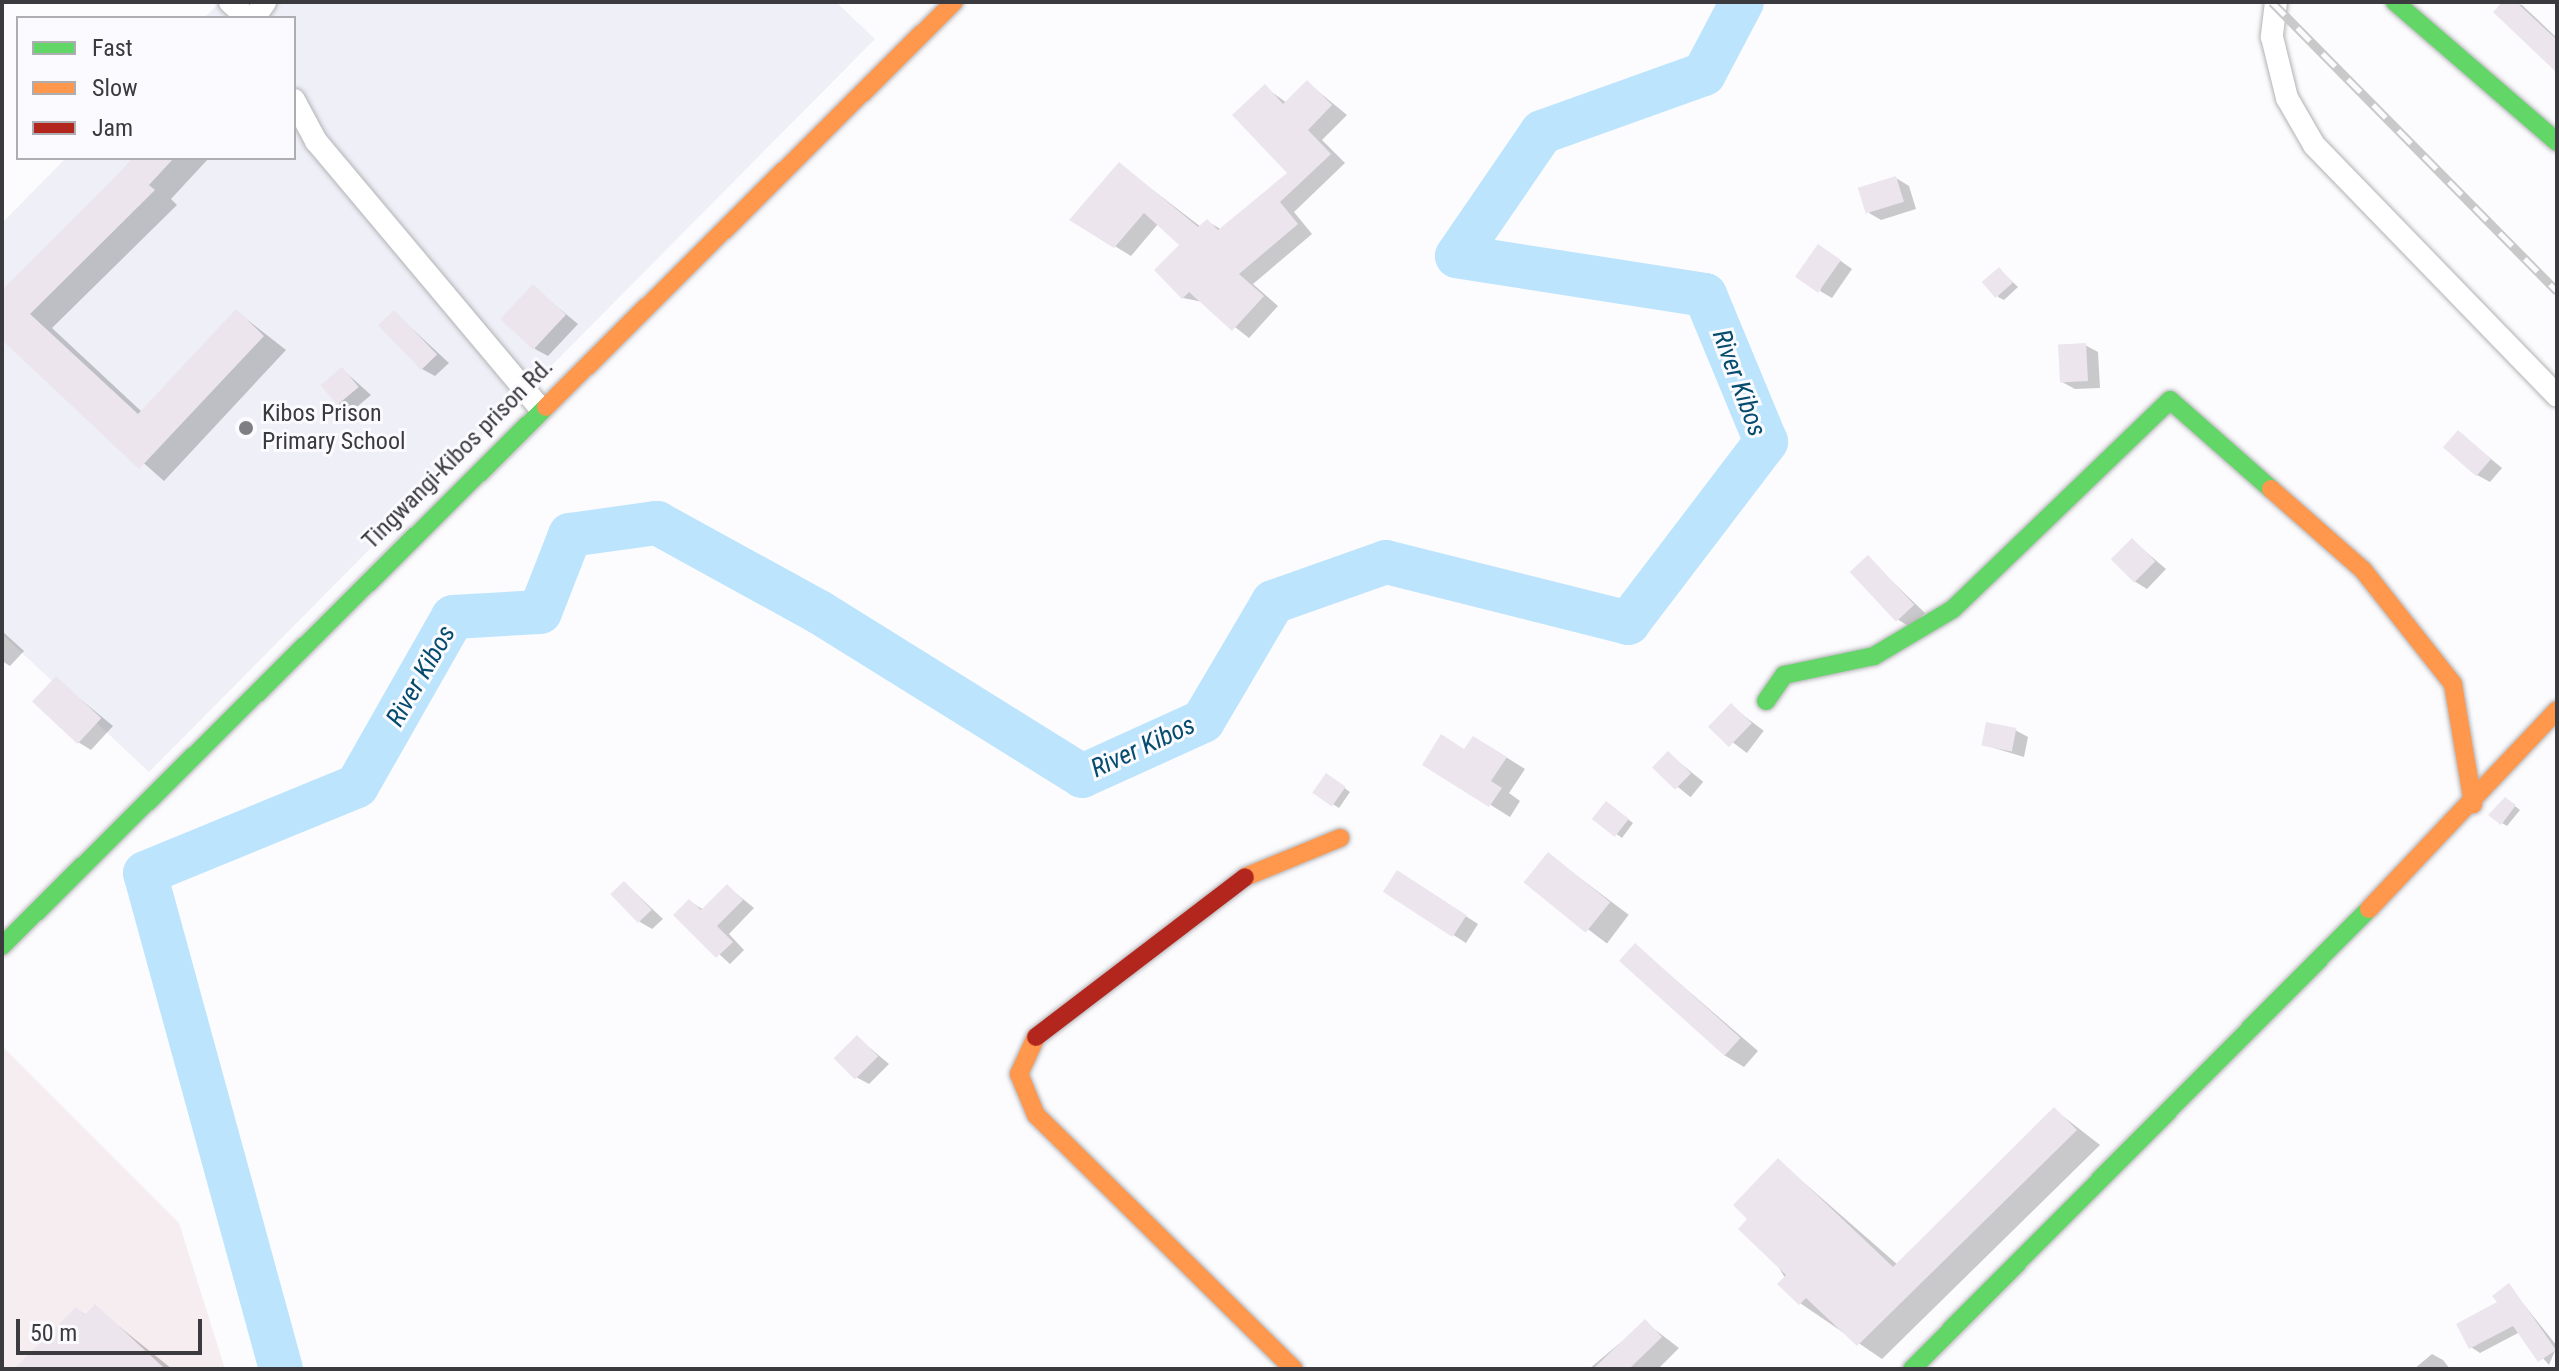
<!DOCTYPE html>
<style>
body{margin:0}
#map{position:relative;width:2559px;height:1371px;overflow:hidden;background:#fcfcfe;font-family:"Roboto Condensed",sans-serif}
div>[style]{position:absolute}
.built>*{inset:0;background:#eeeff7}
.industrial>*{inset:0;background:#f5edef}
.shadow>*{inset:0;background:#0003;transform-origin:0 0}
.river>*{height:44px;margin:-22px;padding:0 22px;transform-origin:22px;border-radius:22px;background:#bce4fd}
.building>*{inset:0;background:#ece5ee;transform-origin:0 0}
.roads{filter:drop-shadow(0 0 2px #b2b2b5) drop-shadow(0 0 2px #b2b2b5)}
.street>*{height:22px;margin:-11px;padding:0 11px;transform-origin:11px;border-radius:11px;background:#fff}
.fast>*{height:18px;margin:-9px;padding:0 9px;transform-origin:9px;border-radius:9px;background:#63d668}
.slow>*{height:18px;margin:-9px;padding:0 9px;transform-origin:9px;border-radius:9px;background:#ff974d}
.jam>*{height:18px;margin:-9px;padding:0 9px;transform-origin:9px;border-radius:9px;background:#b3261e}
.rail>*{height:9px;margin-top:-4.5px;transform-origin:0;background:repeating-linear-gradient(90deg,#fbfbff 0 18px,#c9c9c9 0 36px);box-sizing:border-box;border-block:2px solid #c9c9c9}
.dots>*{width:22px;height:22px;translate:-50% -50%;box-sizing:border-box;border:4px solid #fbfbff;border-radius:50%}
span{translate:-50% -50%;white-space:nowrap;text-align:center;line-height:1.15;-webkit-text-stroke:6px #fbfbff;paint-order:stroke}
.poi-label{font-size:24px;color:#3b3b3f}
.left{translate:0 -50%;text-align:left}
.street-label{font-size:24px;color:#3b3b3f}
.water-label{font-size:26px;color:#054c6f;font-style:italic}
.frame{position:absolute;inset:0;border:4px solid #3b3b3f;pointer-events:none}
.legend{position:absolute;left:16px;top:16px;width:280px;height:144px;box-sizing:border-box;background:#fbfbff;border:2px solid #aeaeb2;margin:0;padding:10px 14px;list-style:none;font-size:24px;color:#3b3b3f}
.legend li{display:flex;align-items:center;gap:16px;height:40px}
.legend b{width:40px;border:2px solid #aeaeb2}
.scale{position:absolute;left:16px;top:1319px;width:186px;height:36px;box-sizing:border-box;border:4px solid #3b3b3f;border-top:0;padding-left:10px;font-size:24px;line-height:28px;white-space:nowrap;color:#3b3b3f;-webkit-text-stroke:6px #fbfbff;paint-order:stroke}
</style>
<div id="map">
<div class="built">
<i style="clip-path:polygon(220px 2px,836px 2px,875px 39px,149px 772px,2px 634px,2px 223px,66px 158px,294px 158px,294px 18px,204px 18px)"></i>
</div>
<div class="industrial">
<i style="clip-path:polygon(2px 1046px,179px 1223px,225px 1369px,2px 1369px)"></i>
</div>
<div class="shadow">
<i style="clip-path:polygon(2505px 2px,2522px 5px,2557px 38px,2557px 70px)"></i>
<i style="clip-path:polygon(1308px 83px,1347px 115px,1322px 140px,1345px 163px,1294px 212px,1312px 234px,1253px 284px,1278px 306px,1249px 338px,1203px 302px,1183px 298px,1182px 245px,1158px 224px,1131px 256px,1072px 220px,1119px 164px,1201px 227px,1207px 221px,1222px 230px,1290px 173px,1265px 87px,1287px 103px)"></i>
<i style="clip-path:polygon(134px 158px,209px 158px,171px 199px,177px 205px,52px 328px,142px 412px,236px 311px,286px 350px,164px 481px,2px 338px,2px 294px)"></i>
<i style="clip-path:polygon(1896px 178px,1909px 186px,1916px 209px,1881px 220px,1869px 213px)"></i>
<i style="clip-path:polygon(1831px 254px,1852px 269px,1832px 298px,1820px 291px)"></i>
<i style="clip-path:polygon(2000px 270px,2018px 287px,2004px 300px,1998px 297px)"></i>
<i style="clip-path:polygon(533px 287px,578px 324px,548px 356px,535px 349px)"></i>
<i style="clip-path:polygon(394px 312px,449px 363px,435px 376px,422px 369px)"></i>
<i style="clip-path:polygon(2085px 345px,2098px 352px,2100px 388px,2075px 389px,2062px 382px)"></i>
<i style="clip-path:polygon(342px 369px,371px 395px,352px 411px,339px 404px)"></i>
<i style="clip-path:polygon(2458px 432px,2502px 468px,2490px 482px,2477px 475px)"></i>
<i style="clip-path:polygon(2132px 540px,2166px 569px,2147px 589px,2134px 581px)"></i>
<i style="clip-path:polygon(1868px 558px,1925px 613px,1910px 627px,1897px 619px)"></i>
<i style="clip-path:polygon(2px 631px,24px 651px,10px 666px,2px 661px)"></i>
<i style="clip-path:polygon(56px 679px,113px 726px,91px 750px,78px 742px)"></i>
<i style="left:1731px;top:706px;width:41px;height:28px;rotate:37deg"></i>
<i style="clip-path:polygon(2015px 730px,2028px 737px,2024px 757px,1984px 745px)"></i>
<i style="clip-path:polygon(1493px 749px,1525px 769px,1509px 793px,1520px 801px,1510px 817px,1425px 764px)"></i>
<i style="left:1669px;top:754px;width:44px;height:20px;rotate:39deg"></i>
<i style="clip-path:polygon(1332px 779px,1350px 792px,1339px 808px,1316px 793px)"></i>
<i style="clip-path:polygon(2511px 803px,2520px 810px,2507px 826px,2502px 823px)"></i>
<i style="clip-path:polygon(1612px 807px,1633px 823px,1622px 838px,1595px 818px)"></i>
<i style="left:1548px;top:854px;width:101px;height:36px;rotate:37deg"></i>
<i style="clip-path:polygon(1410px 880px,1478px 924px,1466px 943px,1385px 891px)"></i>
<i style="clip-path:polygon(625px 883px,663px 919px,652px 929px,640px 922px)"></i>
<i style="clip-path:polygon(727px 886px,754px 908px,729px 934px,744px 950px,730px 964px,676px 915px,689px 901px,704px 910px)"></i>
<i style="clip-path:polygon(1635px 945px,1758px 1051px,1744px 1067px,1724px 1055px)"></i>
<i style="clip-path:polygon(858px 1038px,889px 1064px,869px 1084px,856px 1077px)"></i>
<i style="clip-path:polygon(2055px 1110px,2100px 1145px,1882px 1359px,1800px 1303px,1750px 1219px,1778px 1160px,1898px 1265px)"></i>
<i style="clip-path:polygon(2509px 1286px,2557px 1346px,2549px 1365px,2520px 1332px,2480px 1353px,2471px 1347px)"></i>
<i style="clip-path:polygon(95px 1307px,172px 1369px,17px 1369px,77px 1309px,87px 1316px)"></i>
<i style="clip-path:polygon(1645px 1322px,1679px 1348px,1658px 1369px,1589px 1369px)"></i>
<i style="clip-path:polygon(2432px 1354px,2443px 1360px,2450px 1369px,2414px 1369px)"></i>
</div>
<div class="river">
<i style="left:281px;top:1369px;width:514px;rotate:-105.33deg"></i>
<i style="left:145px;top:873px;width:229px;rotate:-22.3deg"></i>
<i style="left:357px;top:786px;width:194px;rotate:-60.4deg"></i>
<i style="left:453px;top:617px;width:87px;rotate:-3.3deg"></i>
<i style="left:540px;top:612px;width:83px;rotate:-68.7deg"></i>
<i style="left:570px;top:535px;width:88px;rotate:-7.9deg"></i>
<i style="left:657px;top:523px;width:185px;rotate:28.8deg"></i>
<i style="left:819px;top:612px;width:310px;rotate:31.9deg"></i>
<i style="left:1082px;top:776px;width:133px;rotate:-24.4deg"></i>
<i style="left:1203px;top:721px;width:138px;rotate:-59.5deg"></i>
<i style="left:1273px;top:602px;width:120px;rotate:-19.5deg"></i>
<i style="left:1386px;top:562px;width:250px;rotate:14.1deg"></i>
<i style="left:1628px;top:623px;width:228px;rotate:-52.7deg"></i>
<i style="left:1766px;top:442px;width:159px;rotate:-112.5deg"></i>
<i style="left:1705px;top:295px;width:251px;rotate:-171.1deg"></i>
<i style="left:1457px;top:256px;width:150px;rotate:-55.6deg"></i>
<i style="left:1542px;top:132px;width:172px;rotate:-19.7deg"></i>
<i style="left:1704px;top:74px;width:81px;rotate:-62.2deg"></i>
</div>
<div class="building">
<i style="clip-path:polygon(2502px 2px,2516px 2px,2557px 40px,2557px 73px,2493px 12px)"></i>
<i style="clip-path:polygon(1307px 80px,1332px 105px,1308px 130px,1331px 154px,1280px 202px,1298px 224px,1239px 274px,1264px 296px,1232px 331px,1189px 292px,1182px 299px,1154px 270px,1179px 245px,1144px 213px,1114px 248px,1069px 220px,1119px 162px,1198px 227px,1207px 219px,1218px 230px,1287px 173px,1232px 115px,1265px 84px,1283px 104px)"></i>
<i style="clip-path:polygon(134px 158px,174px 158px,149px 185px,155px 190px,30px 314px,138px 414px,236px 309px,264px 336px,139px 469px,2px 340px,2px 290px)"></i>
<i style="left:1896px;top:176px;width:27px;height:40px;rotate:73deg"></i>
<i style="left:1818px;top:244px;width:28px;height:40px;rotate:35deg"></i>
<i style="left:1999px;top:267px;width:21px;height:23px;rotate:49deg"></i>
<i style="left:533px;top:284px;width:45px;height:48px;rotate:43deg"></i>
<i style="left:394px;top:310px;width:62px;height:22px;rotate:46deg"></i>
<i style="left:2086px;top:343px;width:38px;height:28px;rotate:87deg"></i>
<i style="left:342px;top:367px;width:26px;height:28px;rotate:50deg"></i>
<i style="left:2458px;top:430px;width:44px;height:23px;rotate:41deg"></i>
<i style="left:2132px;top:538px;width:33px;height:30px;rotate:45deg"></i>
<i style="left:1868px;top:555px;width:68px;height:25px;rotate:47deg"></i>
<i style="left:56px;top:676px;width:62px;height:35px;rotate:43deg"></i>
<i style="left:1731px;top:703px;width:29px;height:33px;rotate:44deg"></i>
<i style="left:1986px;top:722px;width:31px;height:24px;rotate:11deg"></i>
<i style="clip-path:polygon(1441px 734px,1464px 749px,1473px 736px,1507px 757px,1491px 781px,1502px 788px,1489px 807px,1422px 765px)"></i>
<i style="left:1668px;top:751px;width:32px;height:23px;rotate:44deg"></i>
<i style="left:1326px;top:773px;width:24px;height:24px;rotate:35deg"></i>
<i style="clip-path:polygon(2505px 797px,2516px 805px,2501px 825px,2488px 815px)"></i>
<i style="left:1606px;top:801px;width:29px;height:23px;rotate:38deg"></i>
<i style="left:1548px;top:852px;width:80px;height:39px;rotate:39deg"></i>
<i style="left:1397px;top:870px;width:83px;height:26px;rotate:33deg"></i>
<i style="left:624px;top:881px;width:40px;height:19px;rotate:46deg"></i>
<i style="clip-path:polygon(727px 884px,743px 900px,717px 926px,733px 942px,716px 958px,673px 915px,689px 899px,701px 910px)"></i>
<i style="left:1635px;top:943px;width:142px;height:24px;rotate:42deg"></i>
<i style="left:857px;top:1035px;width:30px;height:33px;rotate:45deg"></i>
<i style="clip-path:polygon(2054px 1107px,2077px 1130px,1857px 1346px,1806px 1298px,1799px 1305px,1777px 1284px,1786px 1275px,1738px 1229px,1747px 1219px,1733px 1205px,1778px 1158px,1893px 1267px)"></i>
<i style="clip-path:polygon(2509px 1283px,2556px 1350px,2538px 1362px,2513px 1326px,2469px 1349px,2456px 1324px,2497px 1302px,2492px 1296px)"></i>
<i style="clip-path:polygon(95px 1304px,165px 1369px,14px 1369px,76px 1307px,85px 1315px)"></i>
<i style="clip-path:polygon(1645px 1319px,1662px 1337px,1629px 1369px,1593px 1369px)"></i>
</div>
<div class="roads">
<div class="street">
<i style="left:230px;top:2px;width:24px;rotate:42deg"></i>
<i style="left:2276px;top:2px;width:35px;rotate:97deg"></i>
<i style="left:2272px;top:37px;width:63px;rotate:76.2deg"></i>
<i style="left:2287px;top:98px;width:54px;rotate:60.1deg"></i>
<i style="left:2314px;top:145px;width:349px;rotate:45.9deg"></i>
<i style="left:254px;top:18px;width:19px;rotate:-55deg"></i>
<i style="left:294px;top:100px;width:47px;rotate:61.8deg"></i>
<i style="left:316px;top:141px;width:347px;rotate:50deg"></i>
</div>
<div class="fast">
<i style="left:2395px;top:2px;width:214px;rotate:40.8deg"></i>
<i style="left:1766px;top:701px;width:32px;rotate:-55deg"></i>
<i style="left:1784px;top:675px;width:92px;rotate:-11.9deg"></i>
<i style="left:1874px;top:656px;width:92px;rotate:-30.7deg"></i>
<i style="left:1953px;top:609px;width:301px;rotate:-43.9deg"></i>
<i style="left:2170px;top:400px;width:135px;rotate:41.4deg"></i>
<i style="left:2px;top:946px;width:766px;rotate:-44.74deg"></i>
<i style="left:1912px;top:1369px;width:648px;rotate:-45.19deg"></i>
</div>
<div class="slow">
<i style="left:546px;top:407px;width:575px;rotate:-44.79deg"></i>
<i style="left:2271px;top:489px;width:123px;rotate:41.4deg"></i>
<i style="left:2363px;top:570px;width:145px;rotate:51.7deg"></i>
<i style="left:2453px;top:684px;width:122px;rotate:80.5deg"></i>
<i style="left:1245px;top:877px;width:103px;rotate:-22.3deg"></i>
<i style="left:2369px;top:909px;width:274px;rotate:-46.6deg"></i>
<i style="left:1036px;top:1037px;width:41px;rotate:114.7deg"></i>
<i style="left:1019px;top:1074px;width:44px;rotate:67.5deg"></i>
<i style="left:1036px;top:1115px;width:362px;rotate:44.6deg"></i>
</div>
<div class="jam">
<i style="left:1036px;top:1037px;width:263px;rotate:-37.4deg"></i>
</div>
</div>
<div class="rail">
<i style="left:2272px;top:2px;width:406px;rotate:45.4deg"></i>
</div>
<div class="dots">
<i style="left:246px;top:428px;background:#7f7f82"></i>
</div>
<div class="poi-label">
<span class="left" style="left:262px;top:428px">Kibos Prison<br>Primary School</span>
</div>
<div class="street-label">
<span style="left:458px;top:454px;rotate:-45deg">Tingwangi-Kibos prison Rd.</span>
</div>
<div class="water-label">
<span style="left:1739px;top:383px;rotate:70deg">River Kibos</span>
<span style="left:421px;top:676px;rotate:-60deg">River Kibos</span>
<span style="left:1143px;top:747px;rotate:-25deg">River Kibos</span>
</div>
<div class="frame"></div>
<ul class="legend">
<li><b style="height:10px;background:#63d668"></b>Fast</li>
<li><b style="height:10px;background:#ff974d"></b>Slow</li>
<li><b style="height:10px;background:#b3261e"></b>Jam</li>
</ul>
<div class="scale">50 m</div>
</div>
